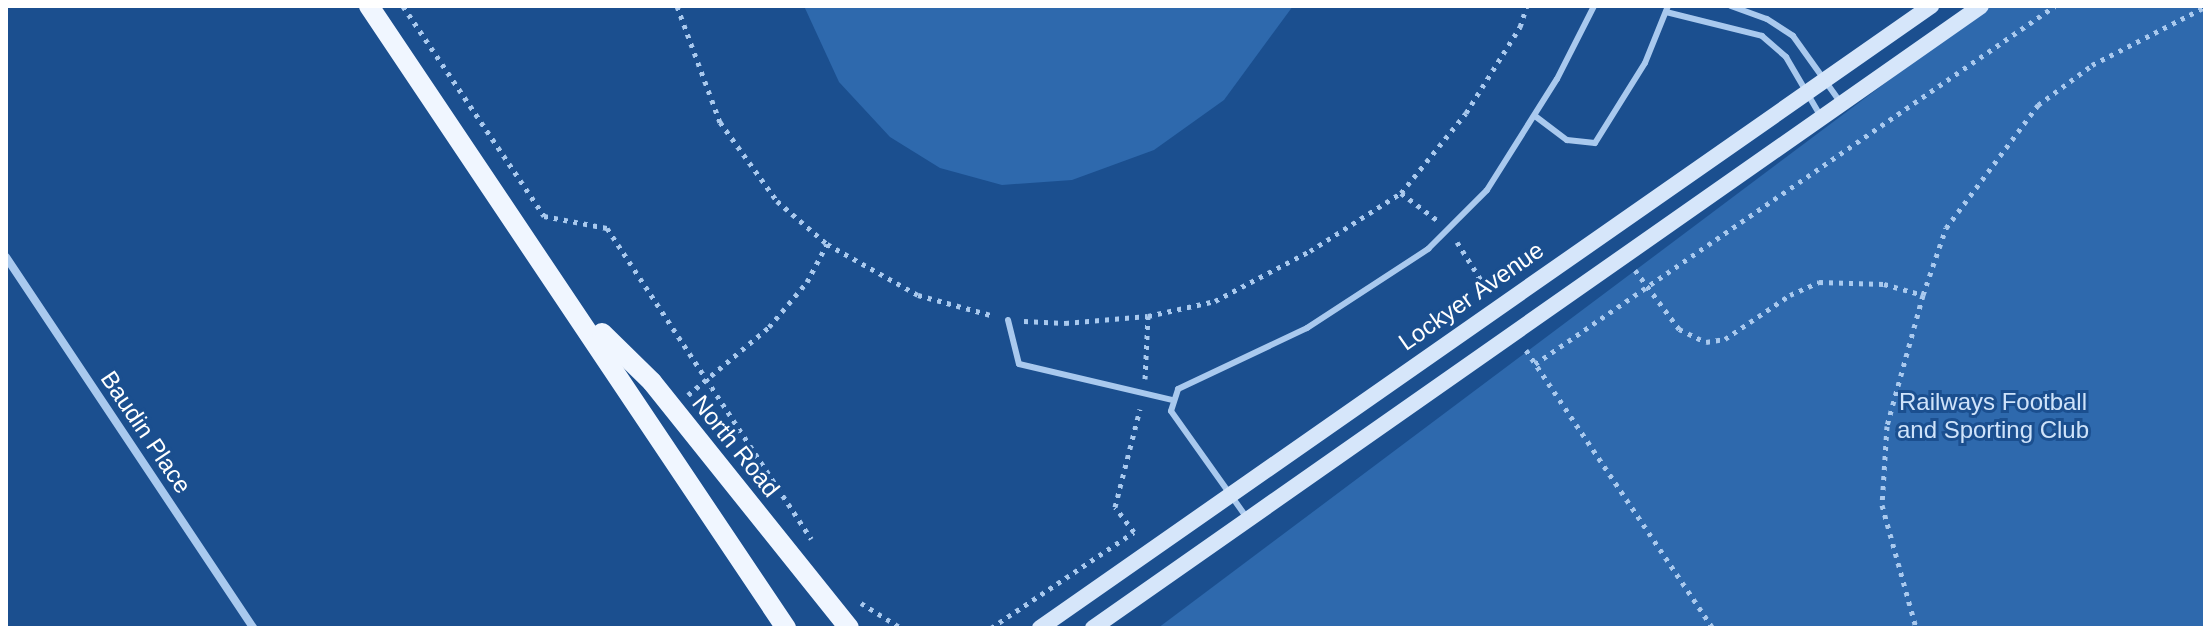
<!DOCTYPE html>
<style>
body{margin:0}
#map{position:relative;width:2211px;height:634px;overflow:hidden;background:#1b4f8f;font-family:Arial,sans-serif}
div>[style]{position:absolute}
.green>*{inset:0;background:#2e69ad}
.path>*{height:5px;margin-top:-2.5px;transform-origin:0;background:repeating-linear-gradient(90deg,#a9c9ee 0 4px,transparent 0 10px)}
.service>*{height:6px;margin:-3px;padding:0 3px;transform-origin:3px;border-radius:3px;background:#a9c9ee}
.minor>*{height:8px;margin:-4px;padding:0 4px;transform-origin:4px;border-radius:4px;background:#a9c9ee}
.secondary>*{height:16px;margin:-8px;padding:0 8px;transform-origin:8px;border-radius:8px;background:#d6e6fa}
.primary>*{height:20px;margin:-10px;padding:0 10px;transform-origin:10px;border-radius:10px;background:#f0f6ff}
span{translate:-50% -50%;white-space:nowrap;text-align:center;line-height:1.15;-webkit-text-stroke:6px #1b4f8f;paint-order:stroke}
.street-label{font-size:24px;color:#fff}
.park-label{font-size:24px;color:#cfe3fa}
.frame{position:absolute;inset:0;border:8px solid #fff;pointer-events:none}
</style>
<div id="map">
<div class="green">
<i style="clip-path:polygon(804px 6px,1293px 6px,1224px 100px,1154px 150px,1072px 180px,1002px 185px,940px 168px,890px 137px,839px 82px)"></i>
<i style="clip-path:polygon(1988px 6px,2205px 6px,2205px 628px,1158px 628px)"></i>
</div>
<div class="path">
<i style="left:403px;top:6px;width:253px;rotate:56.1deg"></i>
<i style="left:544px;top:216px;width:64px;rotate:10.8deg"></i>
<i style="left:607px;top:228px;width:372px;rotate:56.7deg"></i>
<i style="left:677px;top:6px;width:124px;rotate:69.7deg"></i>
<i style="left:720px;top:122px;width:97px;rotate:54.2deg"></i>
<i style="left:777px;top:201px;width:66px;rotate:40.7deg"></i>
<i style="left:827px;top:244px;width:104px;rotate:29.3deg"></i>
<i style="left:918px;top:295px;width:79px;rotate:15.4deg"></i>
<i style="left:1401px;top:193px;width:45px;rotate:36.9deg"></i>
<i style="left:1457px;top:242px;width:58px;rotate:57.7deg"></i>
<i style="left:1635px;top:270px;width:74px;rotate:53.3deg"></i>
<i style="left:1679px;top:329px;width:30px;rotate:26deg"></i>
<i style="left:1706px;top:342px;width:19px;rotate:-9deg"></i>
<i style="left:1725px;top:339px;width:78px;rotate:-34.1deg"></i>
<i style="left:1790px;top:295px;width:32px;rotate:-24deg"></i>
<i style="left:1819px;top:282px;width:65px;rotate:1.8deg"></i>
<i style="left:1884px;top:284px;width:41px;rotate:15.8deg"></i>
<i style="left:1923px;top:295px;width:136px;rotate:105.4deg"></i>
<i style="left:1887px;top:426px;width:79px;rotate:93.6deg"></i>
<i style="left:1882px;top:505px;width:128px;rotate:74.5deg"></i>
<i style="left:1923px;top:295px;width:71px;rotate:-71.1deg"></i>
<i style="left:1946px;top:228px;width:154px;rotate:-53.2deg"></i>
<i style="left:2038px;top:105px;width:67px;rotate:-36.5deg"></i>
<i style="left:2092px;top:65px;width:127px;rotate:-27.2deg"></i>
<i style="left:1024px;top:321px;width:41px;rotate:2.8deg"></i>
<i style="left:1065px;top:323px;width:83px;rotate:-4.8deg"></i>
<i style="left:1148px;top:316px;width:69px;rotate:-12.6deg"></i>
<i style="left:1215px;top:301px;width:107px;rotate:-27.8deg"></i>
<i style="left:1310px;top:251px;width:108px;rotate:-32.5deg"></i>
<i style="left:1401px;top:193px;width:103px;rotate:-50.9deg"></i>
<i style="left:1466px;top:113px;width:102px;rotate:-57.9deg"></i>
<i style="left:1520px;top:27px;width:22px;rotate:-72deg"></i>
<i style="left:1526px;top:350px;width:335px;rotate:56.1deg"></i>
<i style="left:1535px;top:364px;width:631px;rotate:-34.55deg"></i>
<i style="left:1145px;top:379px;width:63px;rotate:-87.3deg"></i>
<i style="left:688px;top:395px;width:106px;rotate:-40deg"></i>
<i style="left:769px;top:327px;width:59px;rotate:-49.8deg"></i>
<i style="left:807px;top:282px;width:43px;rotate:-62.2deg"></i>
<i style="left:861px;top:603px;width:47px;rotate:32deg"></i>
<i style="left:991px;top:628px;width:172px;rotate:-33.9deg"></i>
<i style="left:1134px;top:532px;width:31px;rotate:-127deg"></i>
<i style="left:1115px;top:507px;width:101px;rotate:-75.7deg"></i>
</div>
<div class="service">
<i style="left:1731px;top:6px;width:38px;rotate:20deg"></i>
<i style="left:1767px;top:19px;width:31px;rotate:33deg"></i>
<i style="left:1793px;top:36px;width:82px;rotate:54.4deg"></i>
<i style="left:1666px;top:12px;width:99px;rotate:14deg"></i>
<i style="left:1762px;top:36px;width:32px;rotate:41deg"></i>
<i style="left:1786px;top:57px;width:69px;rotate:59.7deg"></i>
<i style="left:1535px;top:116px;width:40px;rotate:37deg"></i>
<i style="left:1567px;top:140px;width:28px;rotate:6deg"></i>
<i style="left:1595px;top:143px;width:94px;rotate:-58deg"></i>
<i style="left:1645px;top:63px;width:61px;rotate:-68deg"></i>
<i style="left:1008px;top:320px;width:45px;rotate:76deg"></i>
<i style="left:1019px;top:364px;width:157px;rotate:13.2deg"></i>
<i style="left:1247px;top:518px;width:131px;rotate:-125.4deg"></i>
<i style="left:1171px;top:411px;width:23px;rotate:-72deg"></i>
<i style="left:1178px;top:389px;width:143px;rotate:-25.3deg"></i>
<i style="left:1307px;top:328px;width:145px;rotate:-33.1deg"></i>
<i style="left:1428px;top:249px;width:83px;rotate:-45deg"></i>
<i style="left:1487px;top:190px;width:131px;rotate:-57.8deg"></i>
<i style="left:1557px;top:79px;width:82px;rotate:-63.1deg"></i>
</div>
<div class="minor">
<i style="left:6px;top:257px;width:446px;rotate:56.3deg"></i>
</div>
<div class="secondary">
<i style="left:1040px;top:628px;width:1087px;rotate:-34.92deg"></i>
<i style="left:1093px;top:628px;width:1084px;rotate:-35.01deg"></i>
</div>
<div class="primary">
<i style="left:369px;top:6px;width:749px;rotate:56.16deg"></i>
<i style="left:602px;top:333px;width:70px;rotate:44.4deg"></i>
<i style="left:652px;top:382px;width:315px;rotate:51.3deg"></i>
</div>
<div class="street-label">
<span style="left:1471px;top:296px;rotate:-35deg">Lockyer Avenue</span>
<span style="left:146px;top:432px;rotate:56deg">Baudin Place</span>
<span style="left:736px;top:446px;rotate:51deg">North Road</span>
</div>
<div class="park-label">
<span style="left:1993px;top:416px">Railways Football<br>and Sporting Club</span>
</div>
<div class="frame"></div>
</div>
